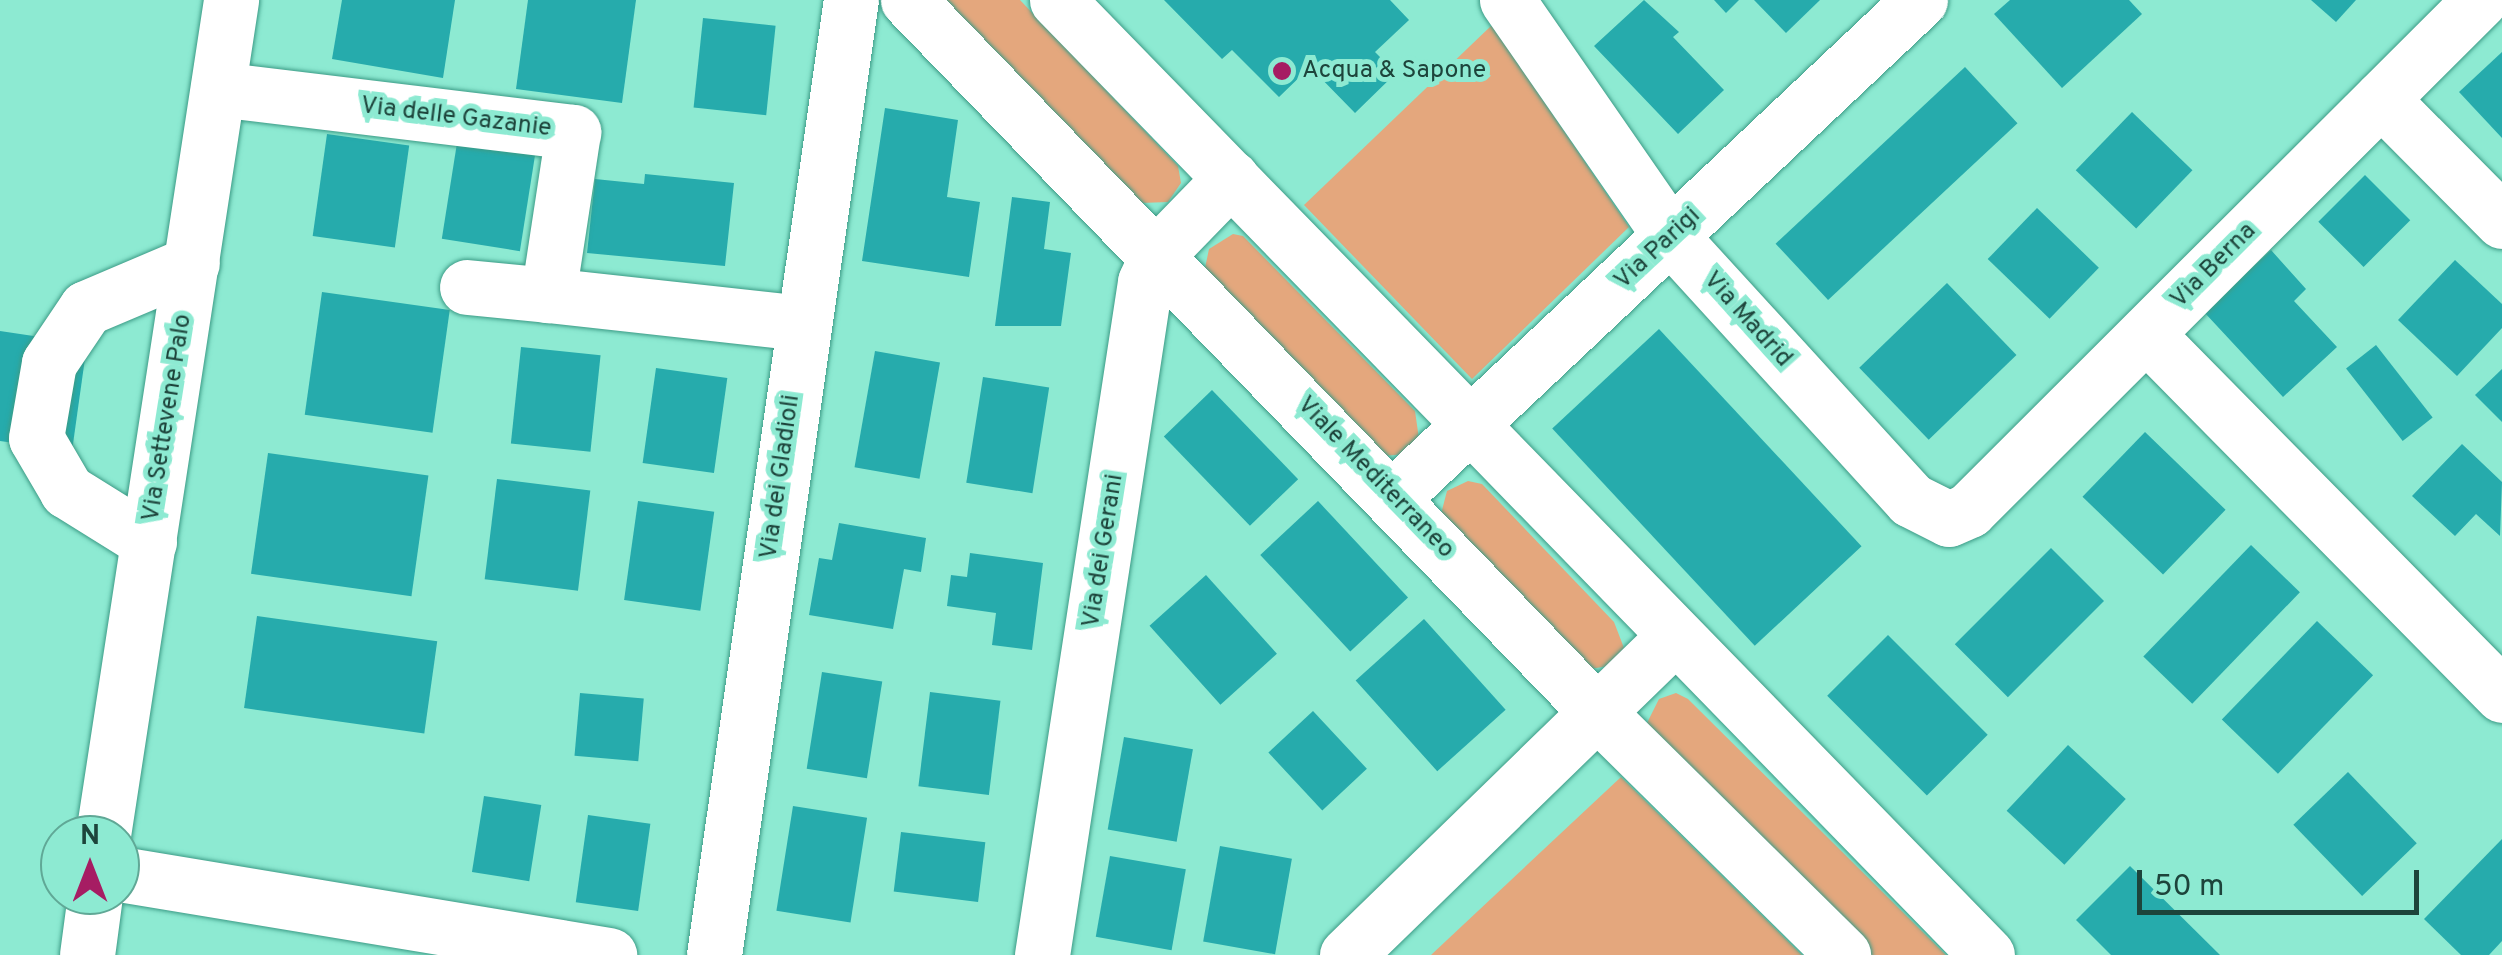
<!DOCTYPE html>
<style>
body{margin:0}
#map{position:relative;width:2502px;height:955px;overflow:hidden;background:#8dead2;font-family:Overpass,sans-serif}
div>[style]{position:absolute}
.green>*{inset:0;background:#e4a77d}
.building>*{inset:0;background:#26abac;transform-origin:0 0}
.roads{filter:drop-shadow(0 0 2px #3c9b86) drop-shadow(0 0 2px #3c9b86)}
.minor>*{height:55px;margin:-27.5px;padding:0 27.5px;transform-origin:27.5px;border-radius:27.5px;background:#fff}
.dots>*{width:28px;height:28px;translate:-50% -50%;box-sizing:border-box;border:5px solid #8dead2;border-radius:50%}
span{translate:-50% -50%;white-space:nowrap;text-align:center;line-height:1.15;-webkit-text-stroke:10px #8dead2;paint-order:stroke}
.poi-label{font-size:25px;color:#1d443b}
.left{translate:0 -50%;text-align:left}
.street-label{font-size:25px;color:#1d443b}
.north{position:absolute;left:40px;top:815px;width:100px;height:100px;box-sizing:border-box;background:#8dead2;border:2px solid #60a896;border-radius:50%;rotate:0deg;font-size:28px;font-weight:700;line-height:40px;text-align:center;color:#1d443b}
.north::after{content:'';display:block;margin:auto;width:35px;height:45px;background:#a61d63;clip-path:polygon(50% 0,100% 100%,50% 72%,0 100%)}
.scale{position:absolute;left:2137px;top:870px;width:282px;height:45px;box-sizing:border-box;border:5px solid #1d443b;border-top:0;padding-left:12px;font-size:30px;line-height:35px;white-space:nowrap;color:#1d443b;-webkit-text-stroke:8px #8dead2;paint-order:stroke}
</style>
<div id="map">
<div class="green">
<i style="clip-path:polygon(945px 0,1020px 0,1178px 166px,1181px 183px,1168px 202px,1141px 203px)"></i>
<i style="clip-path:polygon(1492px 25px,1629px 227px,1472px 379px,1304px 205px)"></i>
<i style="clip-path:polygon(1233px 234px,1243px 236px,1415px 411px,1419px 439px,1406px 454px,1383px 456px,1205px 268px,1209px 249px)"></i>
<i style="clip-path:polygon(1468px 481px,1482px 484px,1614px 622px,1624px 648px,1609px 666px,1590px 669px,1441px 514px,1447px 491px)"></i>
<i style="clip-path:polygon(1676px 693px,1688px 699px,1946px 955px,1869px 955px,1647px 723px,1659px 699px)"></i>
<i style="clip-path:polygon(1621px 777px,1802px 955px,1431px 955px)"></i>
</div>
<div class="building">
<i style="clip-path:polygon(342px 0,455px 0,443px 78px,332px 59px)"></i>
<i style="clip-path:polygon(528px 0,636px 0,622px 103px,516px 89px)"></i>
<i style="clip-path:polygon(1164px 0,1390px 0,1409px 20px,1375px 52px,1396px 73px,1355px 113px,1310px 67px,1279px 97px,1232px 50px,1222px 59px)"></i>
<i style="clip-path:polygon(1644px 0,1679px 32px,1673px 37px,1724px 90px,1678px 134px,1594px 46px)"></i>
<i style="clip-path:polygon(1714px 0,1739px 0,1726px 13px)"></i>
<i style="clip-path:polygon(1754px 0,1820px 0,1786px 33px)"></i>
<i style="clip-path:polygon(2010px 0,2129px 0,2142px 14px,2062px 88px,1994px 14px)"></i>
<i style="clip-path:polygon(2311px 0,2356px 0,2336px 22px)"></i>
<i style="left:703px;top:18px;width:73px;height:90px;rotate:6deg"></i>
<i style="clip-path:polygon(2502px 52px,2502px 138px,2459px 92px)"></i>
<i style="left:1965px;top:67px;width:77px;height:259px;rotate:47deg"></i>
<i style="clip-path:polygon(885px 108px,958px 120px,947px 197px,980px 202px,969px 277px,862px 261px)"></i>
<i style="left:2132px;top:112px;width:84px;height:81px;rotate:44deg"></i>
<i style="left:327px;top:134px;width:83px;height:103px;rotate:8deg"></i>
<i style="left:457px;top:143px;width:79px;height:97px;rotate:9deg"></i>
<i style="clip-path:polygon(645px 174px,734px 183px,725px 266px,587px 253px,595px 179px,644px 184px)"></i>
<i style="left:2365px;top:175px;width:64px;height:66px;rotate:45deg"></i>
<i style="clip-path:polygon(1012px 197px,1050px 202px,1044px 249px,1071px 253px,1061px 326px,995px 326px)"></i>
<i style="left:2037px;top:208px;width:86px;height:71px;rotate:44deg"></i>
<i style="clip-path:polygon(2271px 250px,2306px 289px,2294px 301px,2337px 347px,2283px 397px,2204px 312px)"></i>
<i style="clip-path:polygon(2455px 260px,2502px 304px,2502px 328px,2457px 376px,2398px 320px)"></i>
<i style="left:1947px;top:283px;width:100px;height:122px;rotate:46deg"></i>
<i style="left:322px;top:292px;width:129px;height:124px;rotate:8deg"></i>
<i style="left:1659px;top:329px;width:297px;height:146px;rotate:47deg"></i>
<i style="clip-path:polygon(0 331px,87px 344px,72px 451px,0 441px)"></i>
<i style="left:2376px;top:345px;width:92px;height:38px;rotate:52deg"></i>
<i style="left:521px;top:347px;width:80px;height:97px;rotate:6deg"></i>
<i style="left:875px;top:351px;width:66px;height:118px;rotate:10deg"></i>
<i style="left:656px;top:368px;width:72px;height:96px;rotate:8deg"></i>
<i style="clip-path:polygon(2502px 369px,2502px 422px,2475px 395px)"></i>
<i style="left:983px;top:377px;width:67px;height:107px;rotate:9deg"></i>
<i style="left:1212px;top:390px;width:124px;height:67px;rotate:46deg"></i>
<i style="left:2145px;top:432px;width:112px;height:90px;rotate:44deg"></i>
<i style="clip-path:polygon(2462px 444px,2502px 482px,2500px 536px,2476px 514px,2455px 536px,2412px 496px)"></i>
<i style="left:268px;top:453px;width:162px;height:122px;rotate:8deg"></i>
<i style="left:497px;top:479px;width:94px;height:101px;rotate:7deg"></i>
<i style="left:638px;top:501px;width:77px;height:100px;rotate:8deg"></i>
<i style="left:1318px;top:501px;width:132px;height:79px;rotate:47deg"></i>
<i style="clip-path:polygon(839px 523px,926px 538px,921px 572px,904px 569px,893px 629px,809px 615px,819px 558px,832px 560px)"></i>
<i style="left:2251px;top:545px;width:68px;height:155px;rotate:44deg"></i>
<i style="left:2051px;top:548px;width:75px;height:136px;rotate:45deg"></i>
<i style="clip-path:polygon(970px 553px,1043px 563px,1032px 650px,992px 645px,996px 613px,947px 606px,951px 575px,967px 577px)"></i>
<i style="left:1206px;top:575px;width:106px;height:76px;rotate:48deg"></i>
<i style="left:257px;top:616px;width:182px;height:93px;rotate:8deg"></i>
<i style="left:1424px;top:619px;width:122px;height:92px;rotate:48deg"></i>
<i style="left:2317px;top:621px;width:78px;height:137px;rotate:44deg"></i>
<i style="left:1888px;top:635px;width:141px;height:86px;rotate:45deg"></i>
<i style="left:822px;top:672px;width:61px;height:98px;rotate:9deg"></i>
<i style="left:930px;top:692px;width:71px;height:95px;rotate:7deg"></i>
<i style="left:580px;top:693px;width:64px;height:63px;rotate:5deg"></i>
<i style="left:1313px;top:711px;width:79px;height:61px;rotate:47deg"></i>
<i style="left:1124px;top:737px;width:70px;height:94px;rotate:10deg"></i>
<i style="left:2068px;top:745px;width:79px;height:90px;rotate:43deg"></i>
<i style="left:2348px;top:772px;width:99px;height:76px;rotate:46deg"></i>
<i style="left:484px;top:796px;width:58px;height:77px;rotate:9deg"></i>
<i style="left:793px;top:806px;width:75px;height:106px;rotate:9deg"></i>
<i style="left:588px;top:815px;width:63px;height:88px;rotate:8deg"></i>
<i style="left:901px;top:832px;width:85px;height:60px;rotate:7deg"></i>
<i style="clip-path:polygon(2502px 839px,2502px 941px,2489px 955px,2461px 955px,2424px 919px)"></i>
<i style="left:1220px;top:846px;width:73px;height:97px;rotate:10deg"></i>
<i style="left:1110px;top:856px;width:77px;height:82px;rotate:10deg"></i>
<i style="clip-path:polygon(2130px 866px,2220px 955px,2111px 955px,2076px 920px)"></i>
</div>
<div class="roads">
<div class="minor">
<i style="left:908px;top:0;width:994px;rotate:45.94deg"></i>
<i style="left:1599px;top:714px;width:343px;rotate:44.6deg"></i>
<i style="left:1057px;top:0;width:1333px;rotate:45.76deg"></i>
<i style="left:1507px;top:0;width:288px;rotate:55.3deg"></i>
<i style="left:1671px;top:237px;width:356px;rotate:47.6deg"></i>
<i style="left:1911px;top:500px;width:42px;rotate:26.6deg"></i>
<i style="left:1949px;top:519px;width:22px;rotate:-24deg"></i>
<i style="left:1969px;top:510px;width:722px;rotate:-44.94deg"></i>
<i style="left:218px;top:89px;width:358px;rotate:6.9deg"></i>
<i style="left:573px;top:132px;width:165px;rotate:98.7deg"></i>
<i style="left:548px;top:295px;width:257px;rotate:6.3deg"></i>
<i style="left:2381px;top:99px;width:172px;rotate:45.2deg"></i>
<i style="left:467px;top:287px;width:81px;rotate:5.6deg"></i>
<i style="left:2146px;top:334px;width:507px;rotate:45.4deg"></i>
<i style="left:1394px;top:496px;width:723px;rotate:-43.32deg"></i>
<i style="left:149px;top:542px;width:97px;rotate:-148.1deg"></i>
<i style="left:67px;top:491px;width:61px;rotate:-120.3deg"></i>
<i style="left:36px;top:438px;width:76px;rotate:-80.2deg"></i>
<i style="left:49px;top:363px;width:66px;rotate:-56.1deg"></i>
<i style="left:86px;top:308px;width:115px;rotate:-23deg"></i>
<i style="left:103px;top:835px;width:845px;rotate:-81.28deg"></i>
<i style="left:120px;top:874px;width:496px;rotate:9.4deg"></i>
<i style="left:87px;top:955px;width:61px;rotate:-82.4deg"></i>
<i style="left:714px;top:955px;width:965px;rotate:-81.84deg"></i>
<i style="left:1042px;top:955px;width:681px;rotate:-81.3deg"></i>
<i style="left:1145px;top:282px;width:32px;rotate:-66deg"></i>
<i style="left:1158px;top:253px;width:105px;rotate:-45.8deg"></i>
<i style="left:1347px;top:955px;width:455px;rotate:-44.2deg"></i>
</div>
</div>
<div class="dots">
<i style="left:1282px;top:71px;background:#a61d63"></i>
</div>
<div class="poi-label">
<span class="left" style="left:1302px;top:71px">Acqua &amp; Sapone</span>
</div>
<div class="street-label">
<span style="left:456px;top:118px;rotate:7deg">Via delle Gazanie</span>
<span style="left:1658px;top:249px;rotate:-43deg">Via Parigi</span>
<span style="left:2214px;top:266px;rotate:-45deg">Via Berna</span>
<span style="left:1747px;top:320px;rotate:48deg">Via Madrid</span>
<span style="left:168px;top:418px;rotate:-81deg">Via Settevene Palo</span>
<span style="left:781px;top:477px;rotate:-82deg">Via dei Gladioli</span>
<span style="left:1375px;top:478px;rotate:46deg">Viale Mediterraneo</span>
<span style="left:1104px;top:551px;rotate:-81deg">Via dei Gerani</span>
</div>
<div class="north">N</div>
<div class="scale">50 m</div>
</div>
